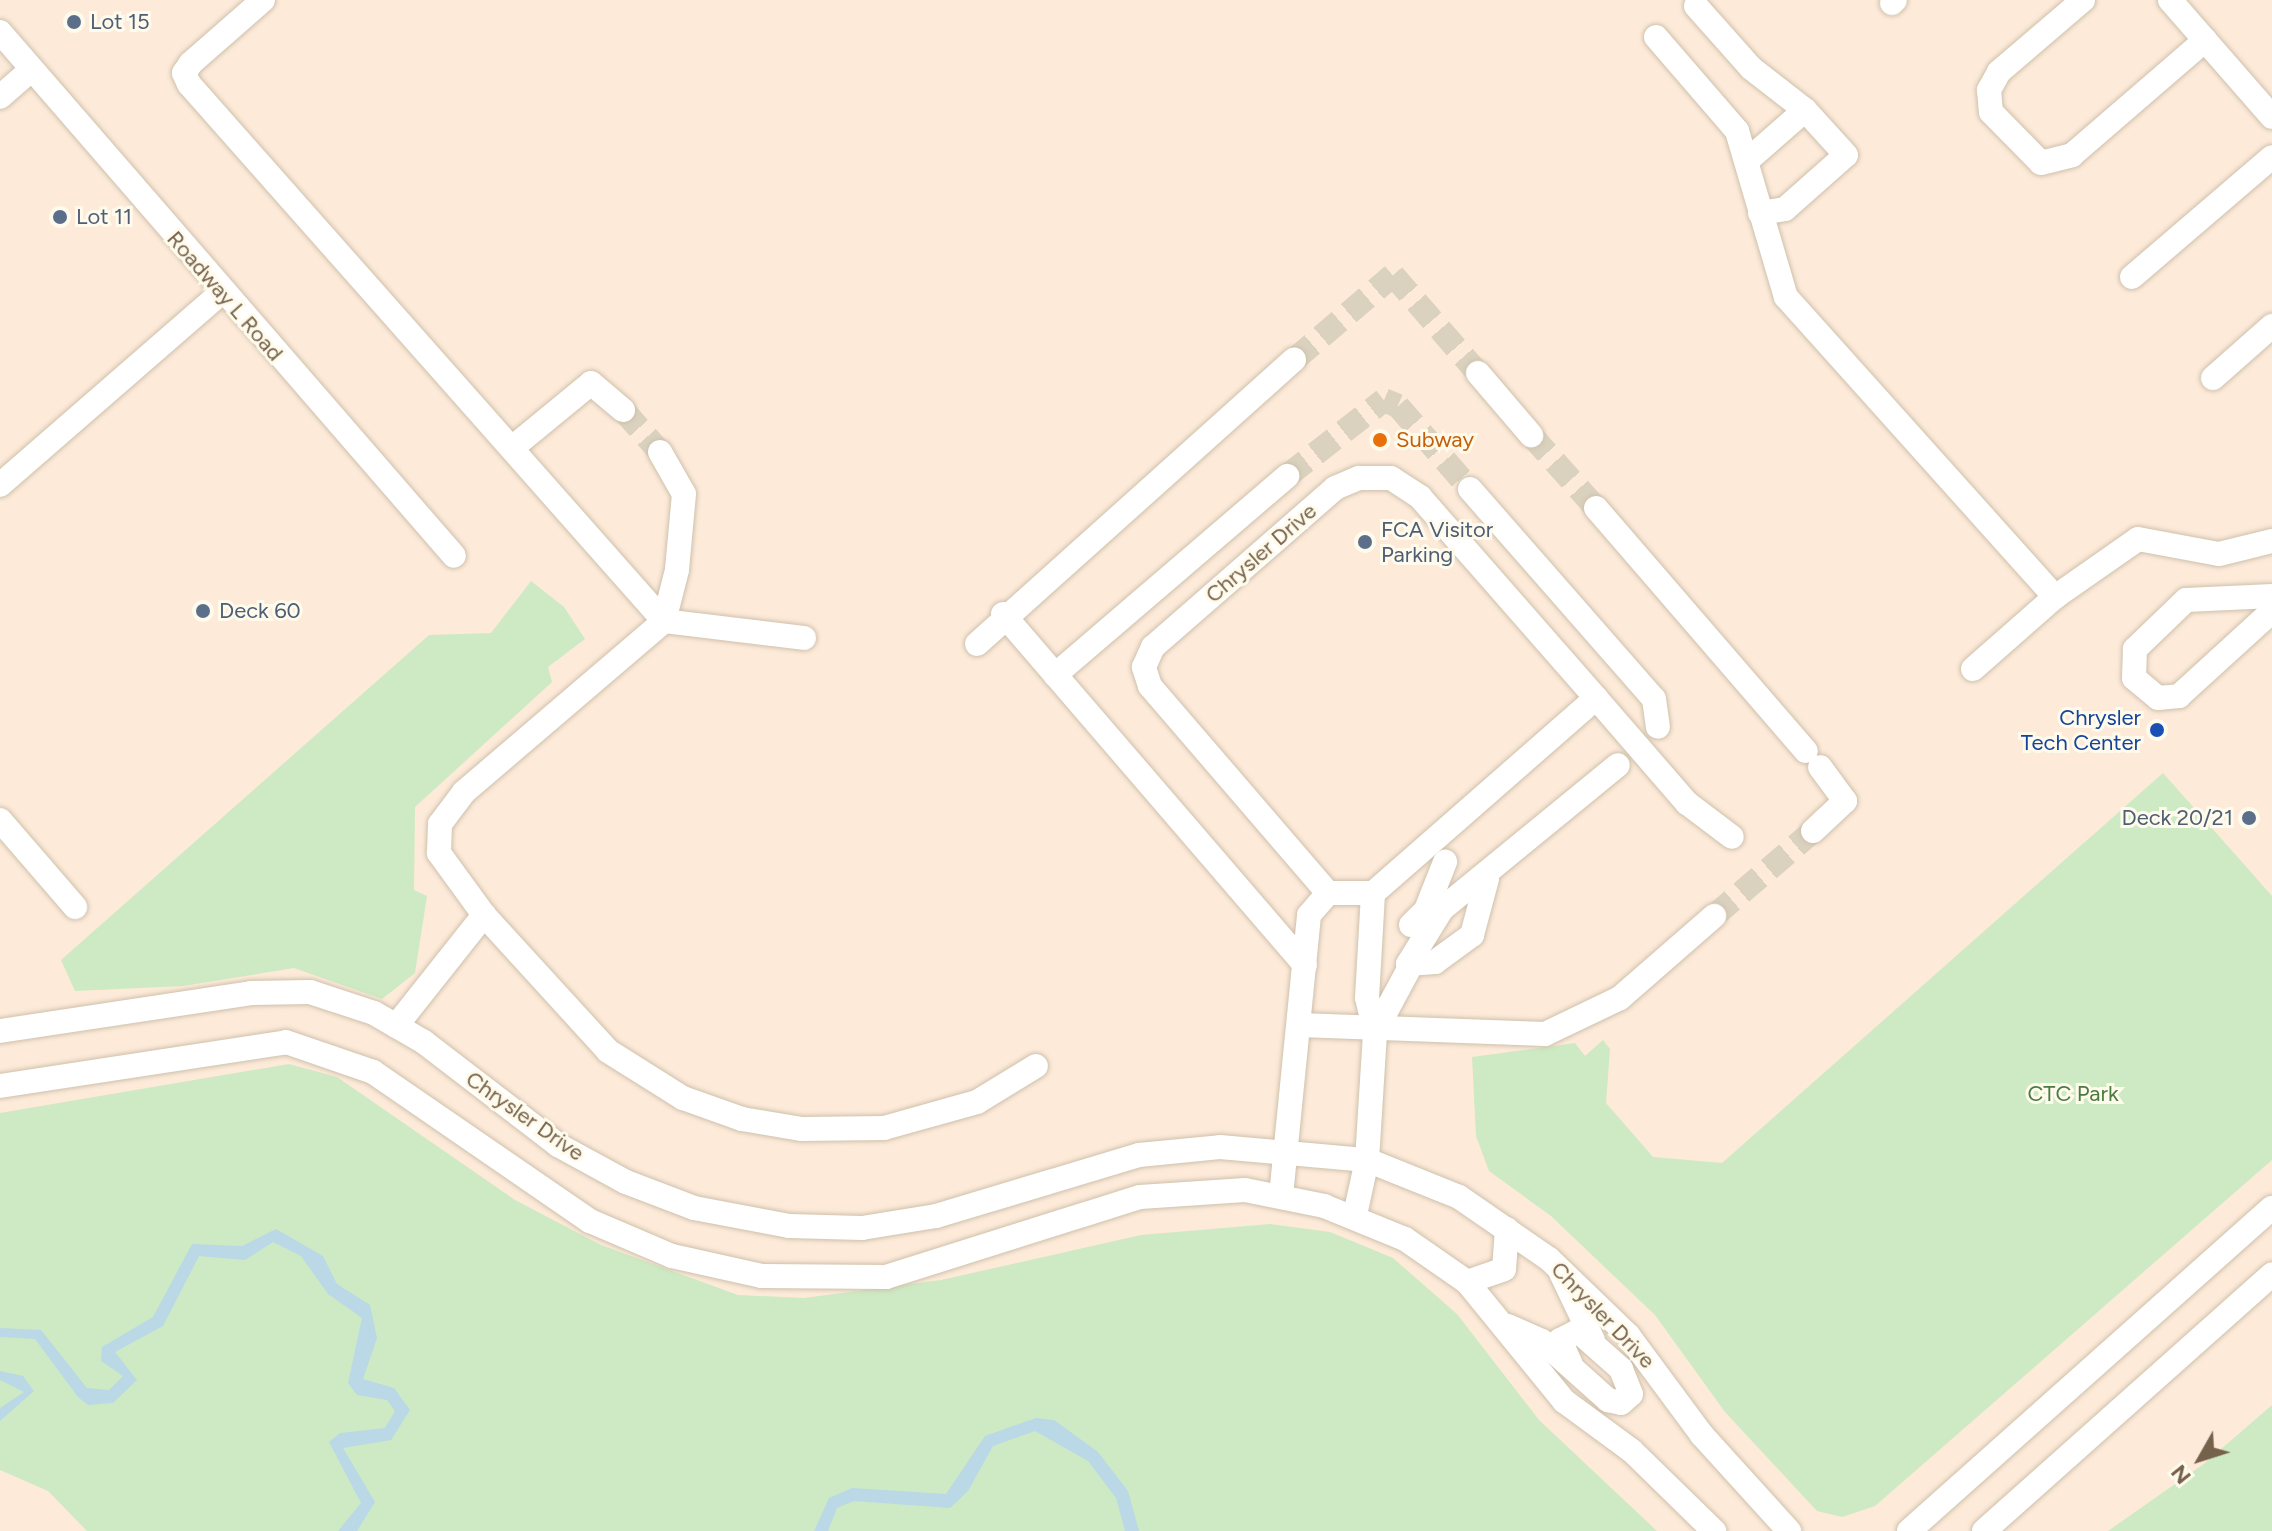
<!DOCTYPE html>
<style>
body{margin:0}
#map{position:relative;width:2272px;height:1531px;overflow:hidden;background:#fcf8e6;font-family:Figtree,sans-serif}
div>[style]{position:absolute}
.commercial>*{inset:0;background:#fdead9;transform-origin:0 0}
.green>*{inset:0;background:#cdeac4}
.water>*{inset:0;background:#bad8e6}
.minor-tunnel>*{height:24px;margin-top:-12px;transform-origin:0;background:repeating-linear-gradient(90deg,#dad2bf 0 24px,transparent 0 36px)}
.roads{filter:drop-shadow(0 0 2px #cec1ac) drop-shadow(0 0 2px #cec1ac)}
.minor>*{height:24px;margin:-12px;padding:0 12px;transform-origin:12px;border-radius:12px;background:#fff}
.dots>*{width:22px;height:22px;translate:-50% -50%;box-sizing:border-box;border:4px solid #fffbec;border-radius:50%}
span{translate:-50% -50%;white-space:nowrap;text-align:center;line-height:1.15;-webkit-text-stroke:6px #fffbec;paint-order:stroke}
.service-label{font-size:22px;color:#4e5e75}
.left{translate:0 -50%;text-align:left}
.right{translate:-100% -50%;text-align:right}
.street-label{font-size:22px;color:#76614a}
.food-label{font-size:22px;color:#c56008}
.transit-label{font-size:22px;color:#164399}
.park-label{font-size:22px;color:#497c42}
.north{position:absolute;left:2160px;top:1419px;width:80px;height:80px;-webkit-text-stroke:6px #fffbec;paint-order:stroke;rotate:231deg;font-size:22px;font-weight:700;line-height:32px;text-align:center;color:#76614a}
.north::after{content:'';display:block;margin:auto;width:28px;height:36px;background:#76614a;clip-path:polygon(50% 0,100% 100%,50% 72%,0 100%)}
</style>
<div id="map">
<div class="commercial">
<i style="left:0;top:0;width:2272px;height:1531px"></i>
</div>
<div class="green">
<i style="clip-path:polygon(531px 581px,564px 607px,585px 639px,548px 667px,552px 682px,415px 807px,414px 890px,427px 896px,415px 973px,382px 999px,294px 968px,183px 986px,75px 991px,61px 960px,429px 635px,491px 633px)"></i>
<i style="clip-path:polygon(2163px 773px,2272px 896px,2272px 1160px,1875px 1506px,1842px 1517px,1817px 1511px,1725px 1412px,1655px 1315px,1551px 1216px,1489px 1171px,1476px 1136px,1472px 1057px,1575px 1043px,1585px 1056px,1603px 1040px,1610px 1049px,1606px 1103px,1653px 1157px,1722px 1163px)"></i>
<i style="clip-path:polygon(289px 1064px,337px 1077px,515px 1200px,601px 1245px,738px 1295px,804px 1298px,941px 1280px,1141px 1235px,1270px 1224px,1330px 1232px,1393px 1258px,1457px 1314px,1539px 1420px,1657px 1531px,87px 1531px,48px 1491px,0 1470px,0 1113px)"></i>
<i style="clip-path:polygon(2272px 1405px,2272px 1531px,2108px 1531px,2205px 1463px)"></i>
</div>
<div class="water">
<i style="clip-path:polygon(276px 1229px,323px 1256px,337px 1284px,370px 1305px,377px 1338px,363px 1379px,394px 1388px,410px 1410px,391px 1440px,343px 1448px,375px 1502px,357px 1531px,338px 1531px,361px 1503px,329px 1442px,340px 1433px,385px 1428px,395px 1411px,387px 1400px,357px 1395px,348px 1383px,362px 1318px,328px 1294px,301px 1256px,273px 1242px,245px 1260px,199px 1256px,163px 1326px,115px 1352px,137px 1380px,113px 1403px,88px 1405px,78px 1397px,35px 1339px,0 1337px,0 1328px,41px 1330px,87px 1388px,109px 1390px,123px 1376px,101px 1361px,102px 1347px,153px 1317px,192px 1244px,242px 1246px)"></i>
<i style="clip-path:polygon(0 1371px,23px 1376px,34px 1391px,0 1421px,0 1408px,24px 1392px,0 1380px)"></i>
<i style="clip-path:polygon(1036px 1418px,1054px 1420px,1098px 1452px,1128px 1491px,1139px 1531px,1125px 1531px,1116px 1498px,1088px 1461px,1035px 1431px,993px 1446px,968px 1491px,950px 1508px,854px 1501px,837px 1508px,828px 1531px,814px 1531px,829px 1498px,852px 1488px,946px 1494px,985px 1436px)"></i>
</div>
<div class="minor-tunnel">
<i style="left:1294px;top:360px;width:130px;rotate:-40.6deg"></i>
<i style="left:1393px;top:275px;width:130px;rotate:49.1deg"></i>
<i style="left:623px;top:410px;width:56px;rotate:48.6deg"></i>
<i style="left:1531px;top:435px;width:98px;rotate:48.3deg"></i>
<i style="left:1287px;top:476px;width:123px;rotate:-38.1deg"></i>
<i style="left:1384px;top:400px;width:15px;rotate:23deg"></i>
<i style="left:1398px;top:406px;width:110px;rotate:49.1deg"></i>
<i style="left:1714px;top:916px;width:130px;rotate:-40.6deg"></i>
</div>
<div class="roads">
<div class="minor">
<i style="left:263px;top:0;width:96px;rotate:138.8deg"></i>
<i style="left:191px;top:63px;width:12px;rotate:125deg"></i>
<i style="left:184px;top:73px;width:12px;rotate:66deg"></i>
<i style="left:189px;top:84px;width:717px;rotate:48.51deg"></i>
<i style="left:2083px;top:0;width:111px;rotate:139.4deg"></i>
<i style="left:1999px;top:72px;width:21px;rotate:119deg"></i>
<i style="left:1989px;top:90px;width:22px;rotate:85deg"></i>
<i style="left:1991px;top:112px;width:71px;rotate:45.6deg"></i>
<i style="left:2041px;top:163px;width:32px;rotate:-14deg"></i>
<i style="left:2072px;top:155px;width:176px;rotate:-40.8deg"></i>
<i style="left:2170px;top:0;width:155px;rotate:48.9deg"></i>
<i style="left:1892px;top:3px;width:4px;rotate:-45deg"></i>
<i style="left:1696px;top:6px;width:83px;rotate:48.4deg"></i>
<i style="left:1751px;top:68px;width:68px;rotate:37.9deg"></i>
<i style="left:1805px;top:110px;width:77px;rotate:138.7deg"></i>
<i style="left:0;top:32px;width:693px;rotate:49.09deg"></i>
<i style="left:1656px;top:37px;width:124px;rotate:49.2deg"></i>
<i style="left:1737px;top:131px;width:173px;rotate:73.6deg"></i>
<i style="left:1786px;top:297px;width:403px;rotate:48.1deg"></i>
<i style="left:0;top:97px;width:41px;rotate:-41.1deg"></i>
<i style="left:1760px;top:213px;width:25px;rotate:-9deg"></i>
<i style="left:1785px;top:209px;width:81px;rotate:-41.5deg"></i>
<i style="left:1846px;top:155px;width:61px;rotate:-132.3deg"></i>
<i style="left:2132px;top:277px;width:184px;rotate:-40.6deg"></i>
<i style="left:1478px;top:373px;width:82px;rotate:49.5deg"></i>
<i style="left:2213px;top:378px;width:79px;rotate:-41.4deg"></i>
<i style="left:512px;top:448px;width:102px;rotate:-39.4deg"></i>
<i style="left:591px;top:383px;width:42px;rotate:40.2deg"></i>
<i style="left:660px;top:452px;width:48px;rotate:60.3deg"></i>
<i style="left:684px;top:494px;width:76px;rotate:95.3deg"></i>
<i style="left:677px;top:570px;width:53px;rotate:104.3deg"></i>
<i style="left:0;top:485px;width:293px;rotate:-41deg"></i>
<i style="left:1470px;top:489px;width:279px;rotate:48.8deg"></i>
<i style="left:1654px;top:699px;width:28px;rotate:82deg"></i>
<i style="left:1596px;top:508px;width:321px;rotate:49.2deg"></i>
<i style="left:2272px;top:596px;width:86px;rotate:177.3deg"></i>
<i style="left:2186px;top:600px;width:71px;rotate:136.1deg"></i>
<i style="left:2135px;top:649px;width:29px;rotate:92deg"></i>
<i style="left:2134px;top:678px;width:31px;rotate:40deg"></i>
<i style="left:2158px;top:698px;width:21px;rotate:-5deg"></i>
<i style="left:2179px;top:696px;width:126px;rotate:-42.4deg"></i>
<i style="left:1003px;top:614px;width:463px;rotate:49.3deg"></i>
<i style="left:977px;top:644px;width:426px;rotate:-41.9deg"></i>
<i style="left:1973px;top:669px;width:109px;rotate:-41.3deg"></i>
<i style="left:2055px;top:597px;width:101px;rotate:-34.9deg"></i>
<i style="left:2138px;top:539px;width:82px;rotate:10.5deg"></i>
<i style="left:2219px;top:554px;width:55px;rotate:-13.8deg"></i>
<i style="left:1055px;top:675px;width:306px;rotate:-40.6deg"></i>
<i style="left:1596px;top:698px;width:296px;rotate:138.8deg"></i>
<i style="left:1373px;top:893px;width:45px;rotate:180deg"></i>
<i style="left:1328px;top:893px;width:273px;rotate:-130.7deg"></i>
<i style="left:1150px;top:686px;width:20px;rotate:-108deg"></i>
<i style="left:1144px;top:667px;width:22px;rotate:-66deg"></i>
<i style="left:1153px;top:647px;width:242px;rotate:-41.1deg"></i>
<i style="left:1335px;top:488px;width:26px;rotate:-23deg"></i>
<i style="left:1359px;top:478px;width:32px"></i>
<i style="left:1391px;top:478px;width:35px;rotate:33deg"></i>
<i style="left:1420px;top:497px;width:267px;rotate:48.8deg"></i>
<i style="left:1596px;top:698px;width:139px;rotate:49.1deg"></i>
<i style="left:1687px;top:803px;width:56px;rotate:37.1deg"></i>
<i style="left:0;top:820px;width:115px;rotate:49.2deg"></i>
<i style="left:1813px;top:831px;width:44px;rotate:-43.2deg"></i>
<i style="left:1845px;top:801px;width:42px;rotate:-126.3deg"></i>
<i style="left:484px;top:915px;width:184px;rotate:47.6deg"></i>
<i style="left:608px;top:1051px;width:89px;rotate:32.1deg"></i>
<i style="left:683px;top:1098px;width:63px;rotate:19.6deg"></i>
<i style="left:742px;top:1119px;width:61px;rotate:9.5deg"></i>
<i style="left:802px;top:1129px;width:82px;rotate:-0.7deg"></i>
<i style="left:884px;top:1128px;width:97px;rotate:-15.6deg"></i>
<i style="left:977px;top:1102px;width:69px;rotate:-31.4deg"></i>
<i style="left:1411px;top:925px;width:21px;rotate:-45deg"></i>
<i style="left:1426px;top:910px;width:52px;rotate:-68.4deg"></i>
<i style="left:1408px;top:964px;width:65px;rotate:-58.3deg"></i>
<i style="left:1442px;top:909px;width:227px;rotate:-39.3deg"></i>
<i style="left:1408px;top:964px;width:27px;rotate:-4deg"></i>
<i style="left:1435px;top:962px;width:46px;rotate:-36.1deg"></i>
<i style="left:1472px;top:935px;width:58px;rotate:-75deg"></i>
<i style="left:1300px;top:1025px;width:245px;rotate:2.1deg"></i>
<i style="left:1545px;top:1034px;width:83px;rotate:-25.6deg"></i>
<i style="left:1620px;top:998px;width:125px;rotate:-41.1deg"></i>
<i style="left:396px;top:1026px;width:142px;rotate:-51.6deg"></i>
<i style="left:484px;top:915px;width:77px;rotate:-126deg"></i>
<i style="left:439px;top:853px;width:29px;rotate:-88deg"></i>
<i style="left:440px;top:824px;width:40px;rotate:-53deg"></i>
<i style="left:464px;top:792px;width:263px;rotate:-40.5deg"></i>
<i style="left:664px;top:621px;width:141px;rotate:6.9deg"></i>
<i style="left:0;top:1031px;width:254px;rotate:-8.6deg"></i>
<i style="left:251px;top:993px;width:59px;rotate:-1deg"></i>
<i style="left:310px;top:992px;width:67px;rotate:18.2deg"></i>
<i style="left:374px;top:1013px;width:58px;rotate:30.1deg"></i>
<i style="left:424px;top:1042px;width:169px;rotate:37.5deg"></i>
<i style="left:558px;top:1145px;width:77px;rotate:28.6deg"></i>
<i style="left:626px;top:1182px;width:73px;rotate:20.9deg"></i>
<i style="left:694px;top:1208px;width:97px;rotate:10.7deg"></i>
<i style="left:789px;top:1226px;width:73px;rotate:1.6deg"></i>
<i style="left:862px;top:1228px;width:75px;rotate:-9.2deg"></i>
<i style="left:936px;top:1216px;width:212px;rotate:-16.7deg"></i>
<i style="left:1139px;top:1155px;width:81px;rotate:-5.6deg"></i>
<i style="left:1220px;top:1147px;width:148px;rotate:5.1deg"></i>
<i style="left:1367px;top:1160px;width:99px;rotate:21.9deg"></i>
<i style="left:1459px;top:1197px;width:109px;rotate:34.6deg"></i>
<i style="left:1549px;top:1259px;width:110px;rotate:43.9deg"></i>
<i style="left:1628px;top:1335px;width:124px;rotate:53.5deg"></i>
<i style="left:1702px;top:1435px;width:130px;rotate:47.8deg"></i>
<i style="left:1375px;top:1032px;width:89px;rotate:-61.7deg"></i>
<i style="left:0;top:1086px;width:289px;rotate:-8.7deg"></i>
<i style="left:286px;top:1042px;width:92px;rotate:19deg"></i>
<i style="left:373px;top:1072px;width:263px;rotate:34.5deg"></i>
<i style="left:590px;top:1221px;width:89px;rotate:23.1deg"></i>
<i style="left:672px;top:1256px;width:92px;rotate:12.5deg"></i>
<i style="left:762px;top:1276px;width:124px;rotate:0.5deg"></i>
<i style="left:886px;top:1277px;width:266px;rotate:-17.5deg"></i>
<i style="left:1140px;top:1197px;width:105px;rotate:-3.8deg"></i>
<i style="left:1245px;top:1190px;width:81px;rotate:11.4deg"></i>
<i style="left:1324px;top:1206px;width:87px;rotate:22.2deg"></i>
<i style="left:1405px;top:1239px;width:75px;rotate:34.7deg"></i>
<i style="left:1467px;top:1282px;width:154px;rotate:50.8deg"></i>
<i style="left:1564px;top:1401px;width:84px;rotate:36.3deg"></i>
<i style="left:1632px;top:1451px;width:115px;rotate:44.3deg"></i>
<i style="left:1281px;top:1196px;width:282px;rotate:-84.3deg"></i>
<i style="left:1309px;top:915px;width:29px;rotate:-49deg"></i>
<i style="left:1355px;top:1215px;width:56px;rotate:-77.7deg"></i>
<i style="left:1367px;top:1160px;width:128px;rotate:-86.4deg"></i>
<i style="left:1375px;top:1032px;width:35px;rotate:-103deg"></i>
<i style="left:1367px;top:998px;width:105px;rotate:-86.7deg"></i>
<i style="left:1561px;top:1273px;width:74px;rotate:64.5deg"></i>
<i style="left:1467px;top:1282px;width:39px;rotate:-19deg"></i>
<i style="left:1504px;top:1269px;width:40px;rotate:-85.7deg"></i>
<i style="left:1508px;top:1326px;width:37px;rotate:24deg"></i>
<i style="left:1542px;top:1341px;width:89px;rotate:41.8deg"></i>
<i style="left:1608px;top:1400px;width:13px;rotate:13deg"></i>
<i style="left:1621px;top:1403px;width:13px;rotate:-42deg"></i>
<i style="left:1631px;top:1394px;width:27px;rotate:-112deg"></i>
<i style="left:1621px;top:1369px;width:57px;rotate:-138.5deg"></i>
<i style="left:1578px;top:1331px;width:20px;rotate:153deg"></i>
<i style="left:1560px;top:1340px;width:27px;rotate:66deg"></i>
<i style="left:1909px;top:1531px;width:486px;rotate:-41.7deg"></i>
<i style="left:1984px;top:1531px;width:386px;rotate:-41.7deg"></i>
</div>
</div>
<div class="dots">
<i style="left:74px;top:22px;background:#5c6f8a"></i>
<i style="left:60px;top:217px;background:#5c6f8a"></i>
<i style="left:1380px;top:440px;background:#e8710a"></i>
<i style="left:1365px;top:542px;background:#5c6f8a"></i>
<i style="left:203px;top:611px;background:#5c6f8a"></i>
<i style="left:2157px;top:730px;background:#1a4fb4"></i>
<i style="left:2249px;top:818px;background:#5c6f8a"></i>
</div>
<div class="service-label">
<span class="left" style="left:90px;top:22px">Lot 15</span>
<span class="left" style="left:76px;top:217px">Lot 11</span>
<span class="left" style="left:1381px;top:542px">FCA Visitor<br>Parking</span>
<span class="left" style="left:219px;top:611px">Deck 60</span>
<span class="right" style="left:2233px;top:818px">Deck 20/21</span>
</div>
<div class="street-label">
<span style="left:225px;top:296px;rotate:49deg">Roadway L Road</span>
<span style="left:1261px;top:553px;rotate:-41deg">Chrysler Drive</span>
<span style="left:525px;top:1116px;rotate:35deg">Chrysler Drive</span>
<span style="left:1603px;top:1315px;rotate:46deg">Chrysler Drive</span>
</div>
<div class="food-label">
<span class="left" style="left:1396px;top:440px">Subway</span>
</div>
<div class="transit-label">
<span class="right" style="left:2141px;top:730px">Chrysler<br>Tech Center</span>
</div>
<div class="park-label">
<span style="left:2073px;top:1094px">CTC Park</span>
</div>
<div class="north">N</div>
</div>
